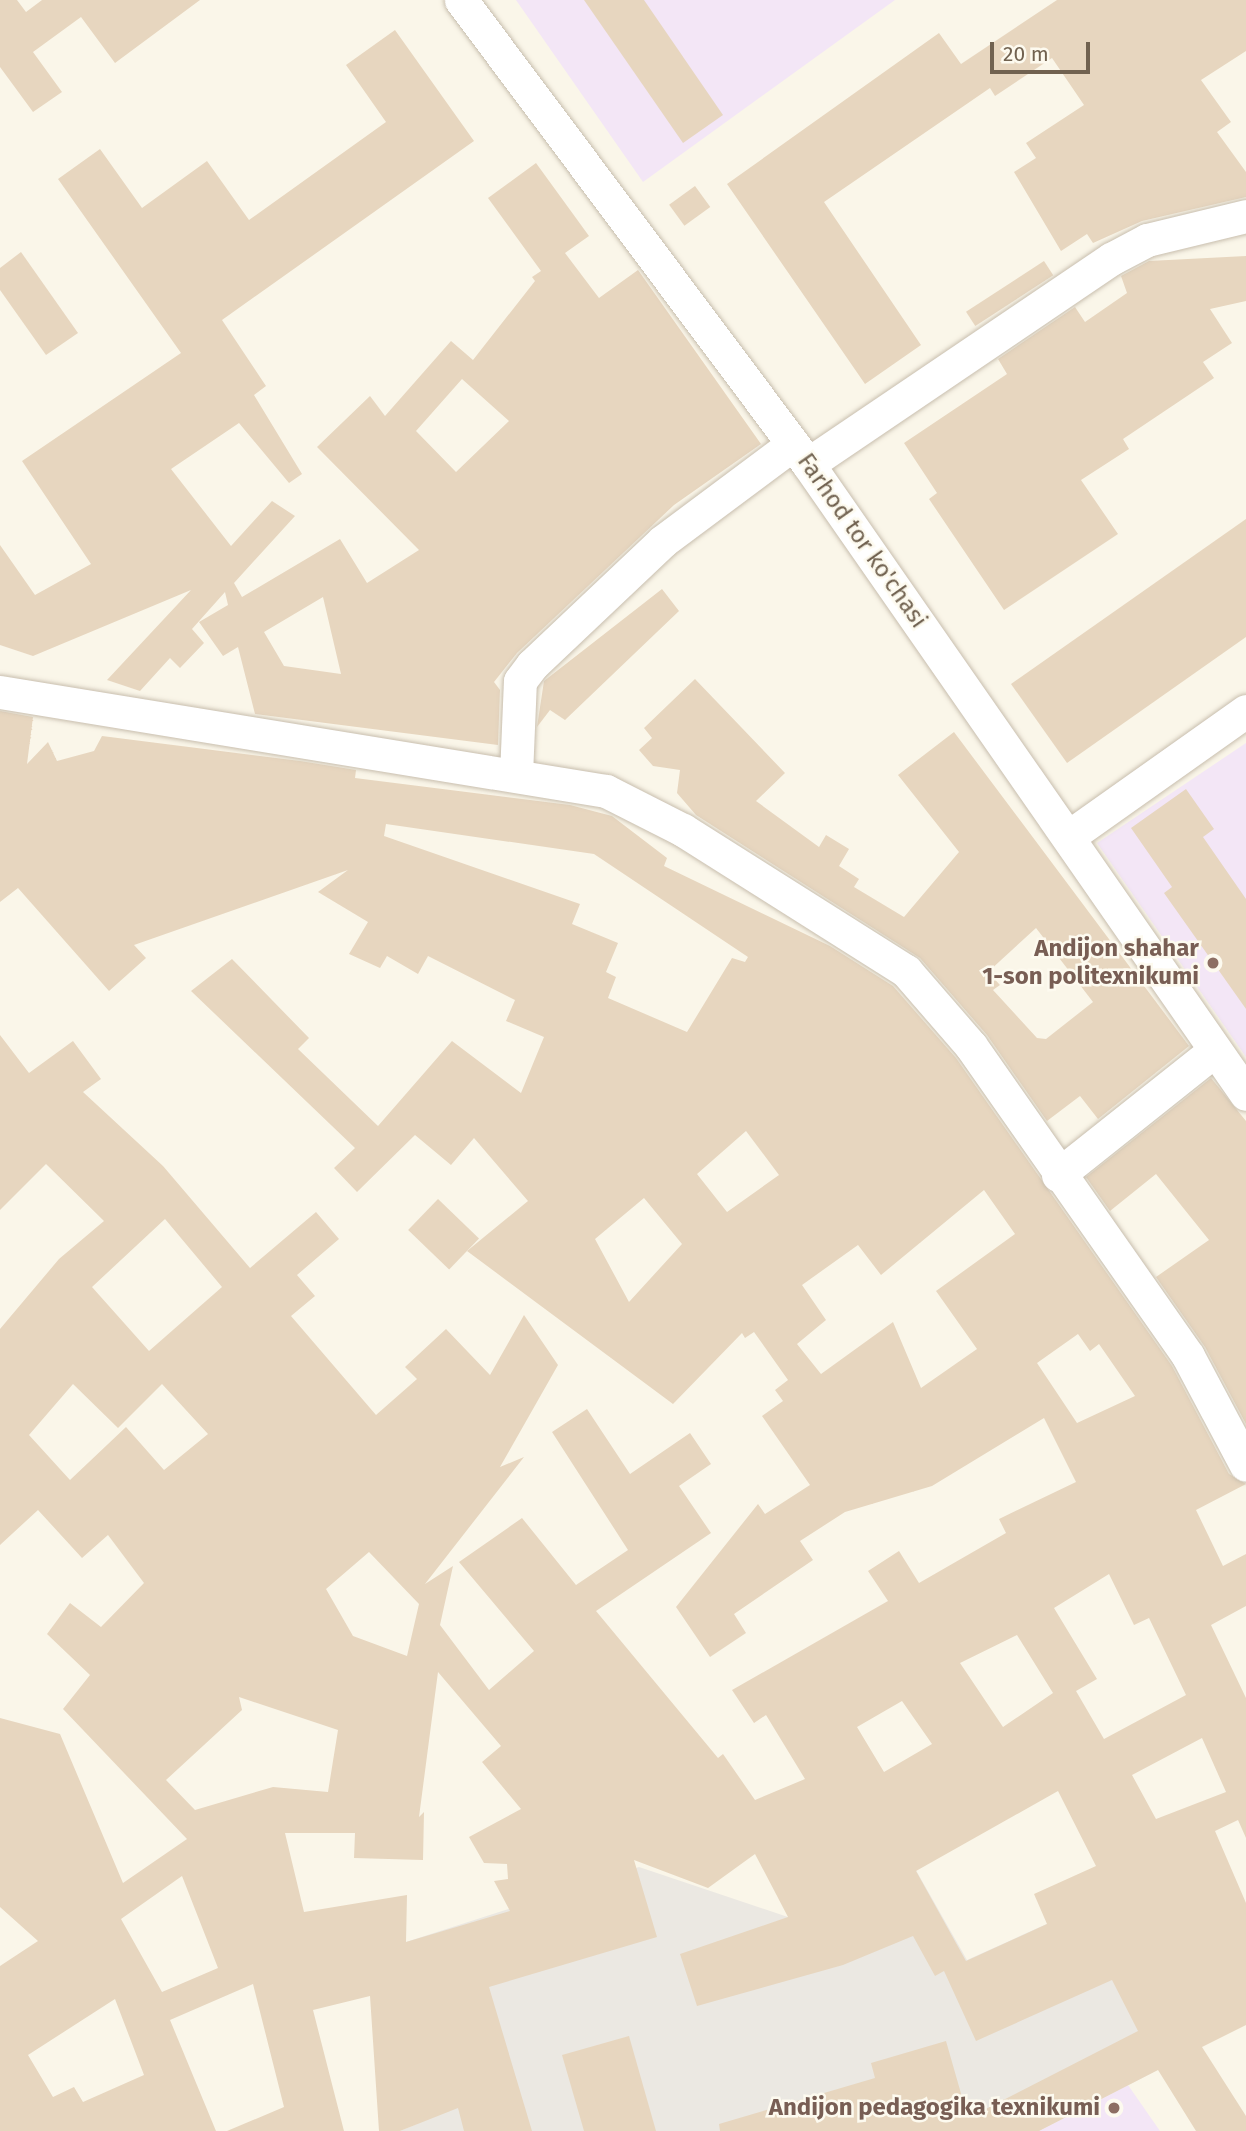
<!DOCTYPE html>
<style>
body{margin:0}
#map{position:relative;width:1246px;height:2131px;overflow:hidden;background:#faf6e9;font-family:"Fira Sans",sans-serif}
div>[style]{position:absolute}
.industrial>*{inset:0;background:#ebe8e2}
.education>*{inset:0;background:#f3e6f6}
.building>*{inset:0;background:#e7d6bf;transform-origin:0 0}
.roads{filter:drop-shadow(0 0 2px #c8beae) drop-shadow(0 0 2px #c8beae)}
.minor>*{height:33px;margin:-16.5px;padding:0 16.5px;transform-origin:16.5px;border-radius:16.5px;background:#fff}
.dots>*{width:19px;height:19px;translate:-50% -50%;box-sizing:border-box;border:4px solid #fdfaef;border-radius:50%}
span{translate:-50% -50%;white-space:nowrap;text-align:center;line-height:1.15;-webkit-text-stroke:5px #fdfaef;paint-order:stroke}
.street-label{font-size:24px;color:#716250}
.education-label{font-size:24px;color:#785e54;font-weight:700}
.right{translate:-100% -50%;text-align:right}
.scale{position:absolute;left:990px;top:42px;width:100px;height:32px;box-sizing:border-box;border:4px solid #716250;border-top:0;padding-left:9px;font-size:21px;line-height:24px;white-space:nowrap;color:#716250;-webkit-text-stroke:5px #fdfaef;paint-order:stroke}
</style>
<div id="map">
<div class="industrial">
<i style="clip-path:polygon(913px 1865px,967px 1960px,1122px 1890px,1202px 2047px,1039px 2131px,400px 2131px,417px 2124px,406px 1942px,639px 1867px,788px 1917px)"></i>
</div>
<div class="education">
<i style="clip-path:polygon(516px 0,895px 0,643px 182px)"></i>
<i style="clip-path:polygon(1246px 743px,1246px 1057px,1097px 843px)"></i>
<i style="clip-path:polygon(1128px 2085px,1160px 2131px,1039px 2131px)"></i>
</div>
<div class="building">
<i style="clip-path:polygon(0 0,17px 0,26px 12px,42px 0,200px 0,115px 63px,81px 17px,33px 52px,62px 92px,33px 112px,0 67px)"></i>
<i style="clip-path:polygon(584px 0,644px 0,723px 115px,683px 143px)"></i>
<i style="clip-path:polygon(1057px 0,1246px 0,1246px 51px,1201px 80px,1231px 122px,1217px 132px,1246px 172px,1246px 197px,1142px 221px,1093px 243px,1087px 234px,1061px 251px,1014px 172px,1036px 158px,1026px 143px,1084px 105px,1052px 58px,995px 96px,990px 88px,824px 202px,921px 345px,865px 384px,727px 184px,939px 33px,961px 64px)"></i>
<i style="clip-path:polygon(evenodd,395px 30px,474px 141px,222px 320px,266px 386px,254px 395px,302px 474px,289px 483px,239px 423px,171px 469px,231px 546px,272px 501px,295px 516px,234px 583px,242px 597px,340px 539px,367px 583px,419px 550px,317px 447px,370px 396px,385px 416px,451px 341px,473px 360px,535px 281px,532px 277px,541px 271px,488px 198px,536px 163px,589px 236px,565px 253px,599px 298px,638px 270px,761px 444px,674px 505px,517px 653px,494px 682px,500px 690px,498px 745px,255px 714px,238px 647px,223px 656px,199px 622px,228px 605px,225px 592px,192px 629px,204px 643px,180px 668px,170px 658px,140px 691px,107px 680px,191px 590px,33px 656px,0 645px,0 545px,35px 595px,91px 564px,22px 461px,181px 353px,58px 179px,100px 149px,142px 208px,207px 161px,249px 220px,386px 122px,346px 65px,395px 30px,462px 379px,509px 421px,456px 472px,416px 431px,462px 379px,395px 30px,323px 597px,341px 674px,284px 666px,264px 632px,323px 597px)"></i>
<i style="left:695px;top:186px;width:26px;height:32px;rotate:54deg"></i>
<i style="clip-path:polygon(21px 252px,78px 333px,46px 355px,0 290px,0 268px)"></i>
<i style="clip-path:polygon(1246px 256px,1246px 301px,1210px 309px,1232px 343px,1203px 362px,1214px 378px,1123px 439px,1129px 449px,1081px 480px,1118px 534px,1004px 610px,929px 499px,937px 493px,904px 443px,1007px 374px,998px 359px,1075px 307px,1085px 322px,1127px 293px,1121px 276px,1149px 261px)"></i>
<i style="left:1044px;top:261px;width:17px;height:93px;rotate:57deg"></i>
<i style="clip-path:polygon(1246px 519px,1246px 637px,1067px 763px,1011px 684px)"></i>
<i style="clip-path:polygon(662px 589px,679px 611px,565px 720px,550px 710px,537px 727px,544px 681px)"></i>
<i style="clip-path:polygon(evenodd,695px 679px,785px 773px,756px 801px,819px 847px,826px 835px,849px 849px,839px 866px,859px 879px,854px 887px,904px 917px,959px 852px,898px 775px,954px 732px,1189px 1046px,1098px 1119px,1080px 1096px,1047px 1121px,987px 1035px,920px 958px,696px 815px,677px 793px,680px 770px,653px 766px,639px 750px,652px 738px,644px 728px,695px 679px,1036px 928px,1093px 1002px,1046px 1039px,1037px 1038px,993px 990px,1000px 985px,988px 972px,1036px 928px)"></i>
<i style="clip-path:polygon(evenodd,0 711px,33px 717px,27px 764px,48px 742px,57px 761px,94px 751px,102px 736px,300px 761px,356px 770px,355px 778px,570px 805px,612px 816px,667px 858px,664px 866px,830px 946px,893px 986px,956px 1058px,1172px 1366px,1229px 1474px,1246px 1484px,1196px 1510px,1223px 1566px,1246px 1554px,1246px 1606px,1211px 1625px,1246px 1698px,1246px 1838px,1238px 1820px,1215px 1831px,1246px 1903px,1246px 2025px,1202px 2047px,1246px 2116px,1246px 2131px,1196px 2131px,1158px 2070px,1039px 2131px,720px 2131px,719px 2124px,875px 2078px,871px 2063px,946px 2041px,968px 2118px,1138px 2031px,1112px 1980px,976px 2041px,944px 1971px,935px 1976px,913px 1936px,843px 1965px,697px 2006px,680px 1954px,788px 1917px,755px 1854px,708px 1888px,634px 1860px,657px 1937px,489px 1987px,532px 2131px,464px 2131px,458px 2108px,400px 2131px,379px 2131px,370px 1996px,313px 2010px,344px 2131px,227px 2131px,284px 2107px,253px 1984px,170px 2020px,216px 2131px,0 2131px,0 1966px,38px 1941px,0 1907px,0 1718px,60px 1734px,123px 1883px,187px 1839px,63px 1709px,90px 1675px,47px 1634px,70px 1603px,101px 1627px,144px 1583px,108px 1535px,82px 1558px,38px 1510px,0 1545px,0 1329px,59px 1259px,104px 1221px,46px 1164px,0 1210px,0 1035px,29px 1073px,73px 1041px,101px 1079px,83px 1092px,163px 1166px,250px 1268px,316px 1212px,339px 1239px,297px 1275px,315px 1296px,291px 1316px,376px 1415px,417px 1379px,405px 1367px,446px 1329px,490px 1375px,524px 1315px,558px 1365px,500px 1467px,524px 1457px,425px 1584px,453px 1566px,440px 1625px,489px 1690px,534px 1651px,459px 1562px,522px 1518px,576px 1585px,628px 1550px,552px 1432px,587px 1409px,630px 1474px,690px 1433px,711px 1464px,679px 1486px,711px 1533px,596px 1611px,718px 1758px,723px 1754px,755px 1800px,805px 1779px,766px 1715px,754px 1723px,732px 1690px,888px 1601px,868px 1571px,899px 1551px,919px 1583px,1006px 1533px,999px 1519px,1076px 1482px,1044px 1418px,932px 1486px,845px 1512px,800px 1541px,813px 1560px,734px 1614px,746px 1633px,710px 1657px,676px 1607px,758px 1504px,765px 1514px,810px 1485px,762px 1416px,783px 1401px,775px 1390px,788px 1380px,754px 1332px,745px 1338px,742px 1333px,673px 1404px,467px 1251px,528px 1201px,474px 1138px,451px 1165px,415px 1135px,357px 1192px,334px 1168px,355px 1148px,191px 991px,232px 959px,309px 1038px,298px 1049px,378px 1126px,452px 1041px,521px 1093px,544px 1037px,506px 1021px,515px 1000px,428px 956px,418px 974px,387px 956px,380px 968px,349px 954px,368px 922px,318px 892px,348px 870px,134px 945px,146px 958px,109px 991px,18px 888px,0 902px,0 711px,386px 824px,594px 854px,748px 957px,745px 962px,732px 958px,687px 1032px,608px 998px,616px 977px,606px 972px,618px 943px,572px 924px,580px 904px,384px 836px,386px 824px,0 711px,746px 1131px,779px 1175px,727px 1212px,697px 1174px,746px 1131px,0 711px,984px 1190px,1015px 1234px,936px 1291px,977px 1349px,921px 1388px,893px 1322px,821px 1374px,797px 1344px,826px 1320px,802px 1285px,858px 1245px,881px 1275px,984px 1190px,0 711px,644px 1198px,682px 1244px,629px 1302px,595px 1239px,644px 1198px,0 711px,165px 1219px,222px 1287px,149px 1351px,92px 1287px,165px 1219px,0 711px,1078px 1334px,1090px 1351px,1099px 1344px,1135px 1396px,1077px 1423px,1037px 1363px,1078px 1334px,0 711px,73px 1384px,118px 1428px,162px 1384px,208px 1434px,164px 1470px,126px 1427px,70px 1480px,29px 1435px,73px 1384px,0 711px,369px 1552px,419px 1604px,407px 1656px,353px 1636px,326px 1589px,369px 1552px,0 711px,1109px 1574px,1134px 1625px,1149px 1618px,1186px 1695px,1104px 1739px,1076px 1691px,1097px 1679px,1054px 1608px,1109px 1574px,0 711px,1017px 1635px,1053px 1693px,1003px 1727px,960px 1663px,1017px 1635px,0 711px,438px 1672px,501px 1746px,482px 1762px,521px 1809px,469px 1837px,484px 1863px,507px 1864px,508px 1879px,494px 1881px,510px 1911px,406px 1942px,407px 1895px,304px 1912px,285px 1833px,355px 1833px,354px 1858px,423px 1860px,424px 1812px,419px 1817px,438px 1672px,0 711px,239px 1697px,338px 1730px,328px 1792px,273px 1787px,195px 1810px,166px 1780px,242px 1710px,239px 1697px,0 711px,902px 1701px,932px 1744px,884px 1772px,857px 1727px,902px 1701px,0 711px,1202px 1738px,1226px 1792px,1156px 1819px,1132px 1775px,1202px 1738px,0 711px,1058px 1791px,1096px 1866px,1034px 1894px,1047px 1924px,966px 1961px,916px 1871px,1058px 1791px,0 711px,182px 1876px,218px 1968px,162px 1992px,121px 1919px,182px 1876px,0 711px,115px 1999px,144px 2075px,83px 2102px,74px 2087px,53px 2097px,28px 2055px,115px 1999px)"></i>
<i style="clip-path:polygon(1186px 789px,1214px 829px,1203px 837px,1246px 899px,1246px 1009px,1164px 893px,1172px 887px,1131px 828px)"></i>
<i style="clip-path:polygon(1211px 1078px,1246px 1121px,1246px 1424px,1205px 1347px,1156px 1277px,1209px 1240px,1156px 1174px,1110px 1211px,1086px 1177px)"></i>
<i style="left:438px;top:1199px;width:57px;height:43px;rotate:44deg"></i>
<i style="clip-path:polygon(629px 2036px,656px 2131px,584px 2131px,562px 2055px)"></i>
</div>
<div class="roads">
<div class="minor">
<i style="left:461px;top:0;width:579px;rotate:53.21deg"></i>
<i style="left:808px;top:464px;width:767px;rotate:55.19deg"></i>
<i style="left:808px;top:464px;width:366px;rotate:-34.1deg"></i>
<i style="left:1111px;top:259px;width:41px;rotate:-27.8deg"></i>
<i style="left:1147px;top:240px;width:102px;rotate:-13.6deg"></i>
<i style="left:0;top:692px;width:614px;rotate:9.28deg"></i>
<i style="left:606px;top:791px;width:86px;rotate:26.9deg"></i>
<i style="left:683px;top:830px;width:264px;rotate:32.3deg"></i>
<i style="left:906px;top:971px;width:99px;rotate:49.1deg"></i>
<i style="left:971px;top:1046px;width:378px;rotate:55deg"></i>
<i style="left:1188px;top:1356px;width:123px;rotate:62deg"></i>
<i style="left:516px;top:775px;width:94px;rotate:-87.6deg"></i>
<i style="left:520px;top:681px;width:20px;rotate:-53deg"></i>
<i style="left:532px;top:665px;width:180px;rotate:-43.4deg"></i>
<i style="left:663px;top:541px;width:162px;rotate:-36.7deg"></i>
<i style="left:1068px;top:837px;width:218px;rotate:-35.3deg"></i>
<i style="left:1058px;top:1175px;width:199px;rotate:-38.5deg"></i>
</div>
</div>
<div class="dots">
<i style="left:1213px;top:963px;background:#8d6e63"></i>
<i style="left:1114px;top:2108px;background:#8d6e63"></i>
</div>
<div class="street-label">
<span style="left:862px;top:541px;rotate:55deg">Farhod tor ko'chasi</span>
</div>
<div class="education-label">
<span class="right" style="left:1199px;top:963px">Andijon shahar<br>1-son politexnikumi</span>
<span class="right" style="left:1100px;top:2108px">Andijon pedagogika texnikumi</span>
</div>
<div class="scale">20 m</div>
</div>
